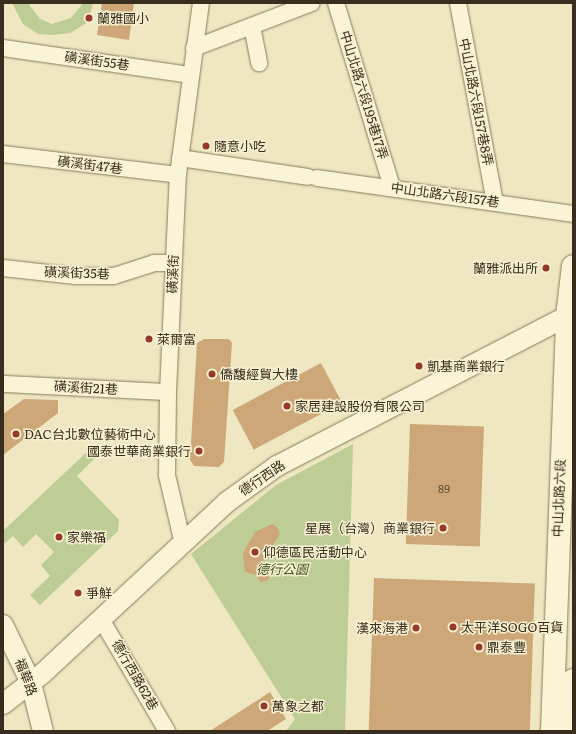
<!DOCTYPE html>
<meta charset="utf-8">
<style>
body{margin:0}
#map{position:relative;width:576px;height:734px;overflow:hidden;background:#eee7c2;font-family:Literata,"Noto Sans TC",serif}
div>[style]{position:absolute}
.green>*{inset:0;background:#becc95}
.building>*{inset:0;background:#cda777;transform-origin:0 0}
.roads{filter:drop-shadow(0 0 1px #887959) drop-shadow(0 0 1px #887959)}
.minor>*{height:16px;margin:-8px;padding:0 8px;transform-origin:8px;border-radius:8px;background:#f9f4d5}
.tertiary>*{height:20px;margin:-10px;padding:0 10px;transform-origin:10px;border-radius:10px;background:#f9f4d5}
.secondary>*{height:22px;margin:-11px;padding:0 11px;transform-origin:11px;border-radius:11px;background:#f9f4d5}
.dots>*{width:11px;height:11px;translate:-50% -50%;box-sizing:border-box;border:2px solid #f6f0d1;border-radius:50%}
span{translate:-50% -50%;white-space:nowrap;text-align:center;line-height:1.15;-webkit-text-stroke:3px #f6f0d1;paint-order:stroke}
.number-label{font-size:11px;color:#5d4c34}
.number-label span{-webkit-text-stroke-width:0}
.poi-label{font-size:13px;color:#382e1d}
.left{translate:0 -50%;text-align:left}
.right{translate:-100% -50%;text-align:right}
.street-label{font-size:13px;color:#382e1d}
.park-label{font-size:13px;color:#415424;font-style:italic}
.frame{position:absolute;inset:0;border:4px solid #382e1d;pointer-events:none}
</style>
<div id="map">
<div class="green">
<i style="clip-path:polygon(12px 3px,28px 3px,40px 19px,52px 24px,71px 18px,83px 3px,93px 3px,88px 22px,70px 33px,53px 35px,38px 34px,23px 24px)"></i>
<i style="clip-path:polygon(353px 444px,345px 731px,286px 731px,295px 719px,191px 554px,276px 485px)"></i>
<i style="clip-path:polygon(89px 450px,96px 457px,77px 476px,119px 520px,118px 531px,40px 605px,30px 595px,50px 576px,41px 565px,54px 552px,36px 534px,23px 547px,13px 536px,3px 545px,3px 531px)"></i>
</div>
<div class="building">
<i style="clip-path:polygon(102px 3px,134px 3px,129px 40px,97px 35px)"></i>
<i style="clip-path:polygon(204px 339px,229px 339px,232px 343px,224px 462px,219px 467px,194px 466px,190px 460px,197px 343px)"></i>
<i style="left:321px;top:363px;width:45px;height:100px;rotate:62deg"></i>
<i style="clip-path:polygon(24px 399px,58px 400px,58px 413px,3px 455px,3px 414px)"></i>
<i style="left:410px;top:424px;width:74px;height:120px;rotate:2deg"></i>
<i style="clip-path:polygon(272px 524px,277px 527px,280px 534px,261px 564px,270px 572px,268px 580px,261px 582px,256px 575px,245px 572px,243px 553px,255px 532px)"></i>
<i style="left:374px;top:578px;width:161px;height:153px;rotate:2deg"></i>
<i style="clip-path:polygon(270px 692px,286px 719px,267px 731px,210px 731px)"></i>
</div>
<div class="roads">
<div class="minor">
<i style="left:336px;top:3px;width:192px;rotate:73.1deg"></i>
<i style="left:458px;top:3px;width:202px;rotate:79.5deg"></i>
<i style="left:252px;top:26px;width:38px;rotate:79deg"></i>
<i style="left:3px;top:48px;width:190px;rotate:8.2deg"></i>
<i style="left:194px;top:48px;width:126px;rotate:-20.9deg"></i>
<i style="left:3px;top:154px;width:176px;rotate:6.8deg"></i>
<i style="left:180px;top:158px;width:129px;rotate:8.4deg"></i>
<i style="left:317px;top:178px;width:259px;rotate:8deg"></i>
<i style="left:3px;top:268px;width:73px;rotate:6.3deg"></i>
<i style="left:76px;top:276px;width:38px"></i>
<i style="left:114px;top:276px;width:42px;rotate:-18deg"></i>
<i style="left:154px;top:263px;width:19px"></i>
<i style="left:3px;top:384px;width:165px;rotate:2.8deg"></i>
<i style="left:183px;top:544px;width:71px;rotate:-103.1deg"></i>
<i style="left:167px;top:475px;width:83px;rotate:-89.3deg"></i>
<i style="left:168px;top:392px;width:217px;rotate:-87.4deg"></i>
<i style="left:178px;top:175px;width:174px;rotate:-82.4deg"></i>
<i style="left:101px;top:619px;width:130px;rotate:59.5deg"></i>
</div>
<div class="tertiary">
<i style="left:3px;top:625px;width:64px;rotate:64.2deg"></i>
<i style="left:31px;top:683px;width:49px;rotate:76deg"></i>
<i style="left:3px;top:704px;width:49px;rotate:-37.6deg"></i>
<i style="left:42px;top:674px;width:253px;rotate:-42.9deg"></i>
<i style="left:227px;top:502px;width:62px;rotate:-35.8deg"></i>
<i style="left:277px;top:466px;width:333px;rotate:-27.3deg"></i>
</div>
<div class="secondary">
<i style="left:552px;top:731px;width:415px;rotate:-87.9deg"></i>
<i style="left:567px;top:316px;width:50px;rotate:-83.2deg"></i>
<i style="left:570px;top:731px;width:51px;rotate:-86.6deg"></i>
</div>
</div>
<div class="dots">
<i style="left:89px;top:18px;background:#983828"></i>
<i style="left:206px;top:146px;background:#983828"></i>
<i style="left:546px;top:268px;background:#983828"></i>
<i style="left:149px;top:339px;background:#983828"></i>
<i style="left:419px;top:366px;background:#983828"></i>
<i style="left:212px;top:374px;background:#983828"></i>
<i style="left:287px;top:406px;background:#983828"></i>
<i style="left:16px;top:434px;background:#983828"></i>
<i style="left:199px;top:451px;background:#983828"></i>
<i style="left:443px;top:528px;background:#983828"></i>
<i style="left:59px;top:537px;background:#983828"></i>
<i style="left:255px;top:552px;background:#983828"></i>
<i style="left:78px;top:593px;background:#983828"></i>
<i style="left:453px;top:627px;background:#983828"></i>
<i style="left:416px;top:628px;background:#983828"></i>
<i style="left:479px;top:647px;background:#983828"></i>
<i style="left:264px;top:706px;background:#983828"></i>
</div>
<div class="number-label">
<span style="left:444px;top:488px">89</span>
</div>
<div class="poi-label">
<span class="left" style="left:97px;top:18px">蘭雅國小</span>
<span class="left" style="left:214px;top:146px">隨意小吃</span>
<span class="right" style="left:538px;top:268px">蘭雅派出所</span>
<span class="left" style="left:157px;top:339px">萊爾富</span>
<span class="left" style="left:427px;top:366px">凱基商業銀行</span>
<span class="left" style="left:220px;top:374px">僑馥經貿大樓</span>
<span class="left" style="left:295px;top:406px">家居建設股份有限公司</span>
<span class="left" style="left:24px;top:434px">DAC台北數位藝術中心</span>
<span class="right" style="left:191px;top:451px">國泰世華商業銀行</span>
<span class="right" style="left:435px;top:528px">星展（台灣）商業銀行</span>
<span class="left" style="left:67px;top:537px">家樂福</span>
<span class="left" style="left:263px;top:552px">仰德區民活動中心</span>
<span class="left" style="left:86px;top:593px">爭鮮</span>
<span class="left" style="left:461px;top:627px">太平洋SOGO百貨</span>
<span class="right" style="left:408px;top:628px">漢來海港</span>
<span class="left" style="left:487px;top:647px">鼎泰豐</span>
<span class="left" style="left:272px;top:706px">萬象之都</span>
</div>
<div class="street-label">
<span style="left:97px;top:61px;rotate:8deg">磺溪街55巷</span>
<span style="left:364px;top:95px;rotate:73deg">中山北路六段195巷17弄</span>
<span style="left:476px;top:102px;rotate:79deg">中山北路六段157巷8弄</span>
<span style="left:90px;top:165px;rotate:7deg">磺溪街47巷</span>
<span style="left:445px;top:195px;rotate:8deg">中山北路六段157巷</span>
<span style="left:77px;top:273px;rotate:2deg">磺溪街35巷</span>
<span style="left:173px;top:274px;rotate:-88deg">磺溪街</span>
<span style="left:86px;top:388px;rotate:3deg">磺溪街21巷</span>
<span style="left:262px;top:478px;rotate:-34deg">德行西路</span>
<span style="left:559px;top:498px;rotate:-88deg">中山北路六段</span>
<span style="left:135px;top:675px;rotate:60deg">德行西路62巷</span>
<span style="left:26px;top:677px;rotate:69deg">福華路</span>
</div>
<div class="park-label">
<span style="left:282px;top:569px">德行公園</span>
</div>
<div class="frame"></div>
</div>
